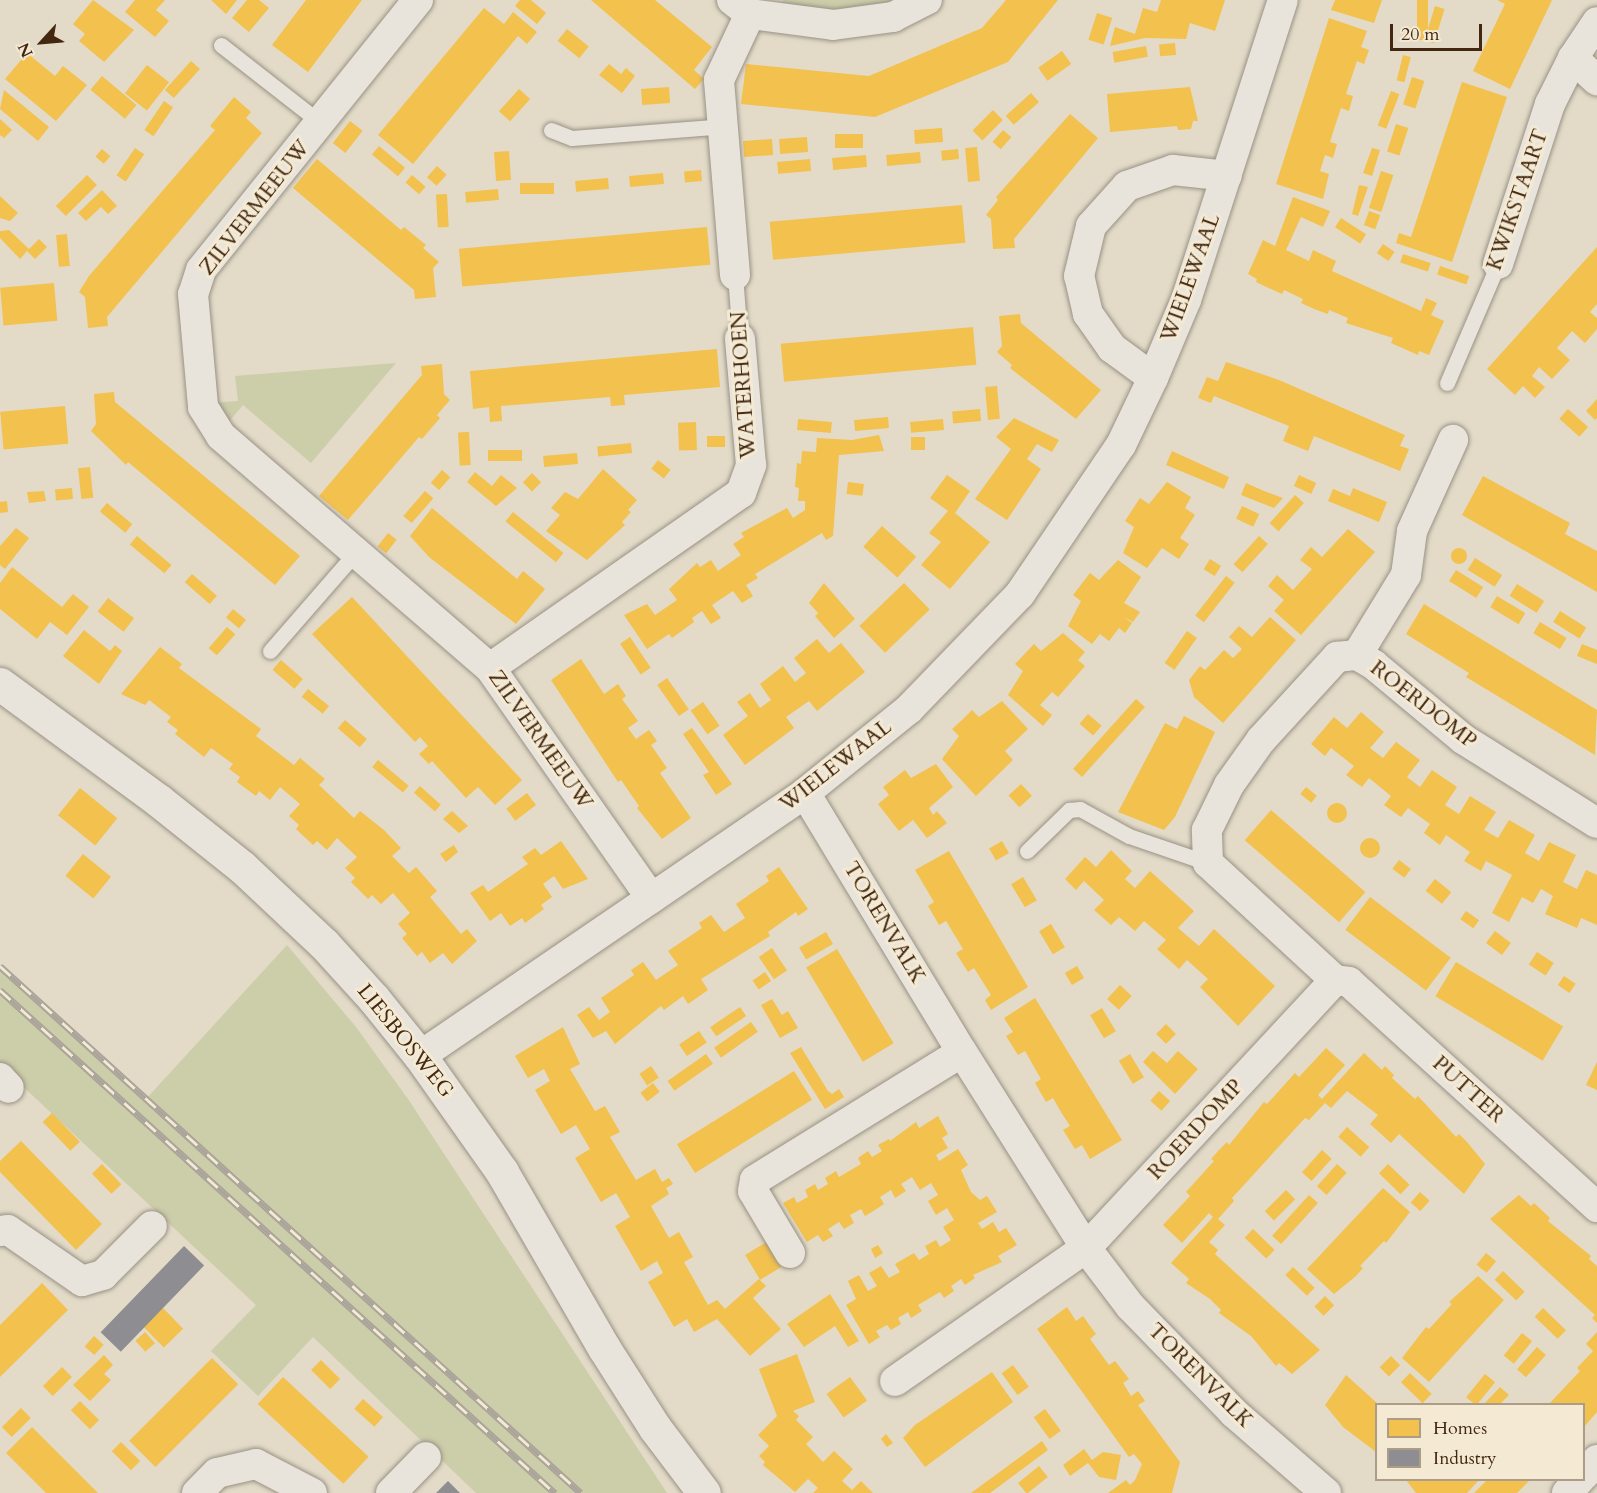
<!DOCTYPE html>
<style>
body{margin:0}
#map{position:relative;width:1597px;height:1493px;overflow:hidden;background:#e3dbc8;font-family:Cardo,serif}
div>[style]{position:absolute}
.green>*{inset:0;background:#cccda9}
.homes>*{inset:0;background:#f2c14e;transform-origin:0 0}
.round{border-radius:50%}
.industry>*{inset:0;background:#8d8d92;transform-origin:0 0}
.roads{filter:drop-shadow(0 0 2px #999184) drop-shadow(0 0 2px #999184)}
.service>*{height:15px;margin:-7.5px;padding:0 7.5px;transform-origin:7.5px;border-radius:7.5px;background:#e9e4db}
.minor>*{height:30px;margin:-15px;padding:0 15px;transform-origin:15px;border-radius:15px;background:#e9e4db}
.tertiary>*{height:33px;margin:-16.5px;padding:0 16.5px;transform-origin:16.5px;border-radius:16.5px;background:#e9e4db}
.rail>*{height:7px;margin-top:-3.5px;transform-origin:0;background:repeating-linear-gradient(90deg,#f4ead4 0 14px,#aaa49b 0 28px);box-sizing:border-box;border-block:2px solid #aaa49b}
span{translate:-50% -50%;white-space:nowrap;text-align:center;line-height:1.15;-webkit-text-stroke:6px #f4ead4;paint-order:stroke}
.street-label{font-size:21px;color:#432710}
.legend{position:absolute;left:1375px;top:1403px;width:210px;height:78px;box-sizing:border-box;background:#f4ead4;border:2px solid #ad9c86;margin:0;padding:8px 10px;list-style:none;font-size:18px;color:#432710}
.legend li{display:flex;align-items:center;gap:12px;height:30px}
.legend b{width:30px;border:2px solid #ad9c86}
.north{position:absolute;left:12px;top:12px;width:60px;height:60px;-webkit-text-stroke:4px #f4ead4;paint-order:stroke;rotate:244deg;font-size:16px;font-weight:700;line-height:24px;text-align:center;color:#432710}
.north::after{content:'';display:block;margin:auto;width:21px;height:27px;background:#432710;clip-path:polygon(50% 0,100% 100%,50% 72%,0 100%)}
.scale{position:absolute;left:1390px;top:24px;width:92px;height:27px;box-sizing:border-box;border:3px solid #432710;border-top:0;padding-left:8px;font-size:18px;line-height:21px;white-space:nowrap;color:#432710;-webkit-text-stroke:4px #f4ead4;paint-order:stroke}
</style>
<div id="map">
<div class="green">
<i style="clip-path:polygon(784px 0,904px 0,871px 10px,773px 13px)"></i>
<i style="clip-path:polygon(396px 363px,311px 463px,243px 405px,226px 425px,211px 403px,238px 401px,235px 376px)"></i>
<i style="clip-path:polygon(287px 945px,356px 1027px,408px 1099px,667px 1493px,476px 1493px,313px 1337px,258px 1396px,211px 1351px,256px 1305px,0 1065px,0 965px,146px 1099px)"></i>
</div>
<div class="homes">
<i style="clip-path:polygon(93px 0,134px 30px,104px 62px,79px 41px,85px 34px,73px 24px)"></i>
<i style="clip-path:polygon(135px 0,165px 0,156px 10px,169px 21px,155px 37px,125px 12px)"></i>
<i style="clip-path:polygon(211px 0,237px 0,226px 14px)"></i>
<i style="clip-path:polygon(247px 0,259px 0,269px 8px,249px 32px,232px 18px)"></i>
<i style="clip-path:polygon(306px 0,362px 0,308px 72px,272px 45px)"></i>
<i style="clip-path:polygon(520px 0,531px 0,546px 13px,537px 24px,515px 6px)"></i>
<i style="clip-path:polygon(591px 0,655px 0,712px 47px,694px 70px,704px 79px,695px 89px)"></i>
<i style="clip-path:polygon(1006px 0,1058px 0,1008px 62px,875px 117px,741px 104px,746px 64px,869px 76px,982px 28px)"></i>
<i style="clip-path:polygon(1161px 0,1225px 0,1215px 31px,1190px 23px,1186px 39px,1145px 38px,1110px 46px,1115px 27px,1135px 34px,1143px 8px,1157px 12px)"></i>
<i style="clip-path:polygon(1335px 0,1382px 0,1374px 23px,1331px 10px)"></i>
<i style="left:1417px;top:0;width:11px;height:40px"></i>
<i style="clip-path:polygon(1497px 0,1552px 0,1510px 89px,1473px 71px,1505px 4px)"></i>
<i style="left:1435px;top:6px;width:10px;height:36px;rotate:17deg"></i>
<i style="clip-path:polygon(484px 8px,504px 24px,513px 12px,537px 32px,527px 44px,518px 36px,413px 164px,378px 135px)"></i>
<i style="left:1097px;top:13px;width:16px;height:28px;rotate:18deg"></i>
<i style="clip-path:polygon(1329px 18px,1367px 31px,1361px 47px,1369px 50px,1364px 64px,1357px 61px,1346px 94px,1353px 96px,1349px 111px,1341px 108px,1335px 126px,1330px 142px,1337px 144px,1333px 158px,1325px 155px,1320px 171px,1329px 174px,1323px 199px,1276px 184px)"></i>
<i style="left:567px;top:29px;width:28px;height:15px;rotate:39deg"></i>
<i style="left:1175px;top:43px;width:12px;height:16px;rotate:85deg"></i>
<i style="left:1146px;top:46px;width:11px;height:34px;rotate:80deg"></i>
<i style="left:1062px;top:51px;width:16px;height:29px;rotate:55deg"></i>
<i style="clip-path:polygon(27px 53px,55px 76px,63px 66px,87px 85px,56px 121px,5px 79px)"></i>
<i style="left:1403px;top:55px;width:8px;height:26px;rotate:14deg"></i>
<i style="left:191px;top:61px;width:12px;height:39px;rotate:42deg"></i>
<i style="clip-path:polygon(609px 64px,621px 74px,626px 68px,635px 76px,622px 93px,599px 75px)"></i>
<i style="left:147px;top:65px;width:28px;height:36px;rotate:38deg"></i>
<i style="left:102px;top:76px;width:45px;height:18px;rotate:40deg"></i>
<i style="left:1412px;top:77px;width:13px;height:29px;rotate:18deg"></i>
<i style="clip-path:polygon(1462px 82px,1507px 97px,1452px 262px,1396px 243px,1399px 233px,1411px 237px)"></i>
<i style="left:669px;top:87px;width:16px;height:28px;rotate:86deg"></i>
<i style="clip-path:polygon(1190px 87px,1198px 121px,1193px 121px,1191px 129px,1178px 130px,1177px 126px,1110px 132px,1107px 94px)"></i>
<i style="left:519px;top:89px;width:15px;height:30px;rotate:42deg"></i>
<i style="clip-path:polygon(4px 90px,49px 127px,38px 141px,0 109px)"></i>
<i style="left:1391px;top:91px;width:9px;height:37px;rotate:21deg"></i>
<i style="left:1031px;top:93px;width:12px;height:34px;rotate:48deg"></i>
<i style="clip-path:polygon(234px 97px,251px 112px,246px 118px,262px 133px,107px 317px,108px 326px,88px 328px,85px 297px,79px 292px,89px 276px,215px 130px,210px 126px)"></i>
<i style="left:164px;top:101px;width:11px;height:35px;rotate:34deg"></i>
<i style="left:993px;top:110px;width:14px;height:29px;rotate:45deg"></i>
<i style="clip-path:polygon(1070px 114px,1098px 138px,1014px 239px,1015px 248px,993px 249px,991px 219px,986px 215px,998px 200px,996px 197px)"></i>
<i style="clip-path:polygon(0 119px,12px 130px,4px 138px,0 135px)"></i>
<i style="left:350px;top:121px;width:16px;height:28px;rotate:38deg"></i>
<i style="left:1396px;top:124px;width:13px;height:29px;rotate:18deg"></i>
<i style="left:942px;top:128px;width:14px;height:28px;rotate:86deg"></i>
<i style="left:1003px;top:130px;width:11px;height:16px;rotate:41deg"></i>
<i style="left:863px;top:134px;width:14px;height:28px;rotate:90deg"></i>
<i style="left:807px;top:137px;width:15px;height:28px;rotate:86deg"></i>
<i style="left:772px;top:139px;width:16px;height:29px;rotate:86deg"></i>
<i style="left:379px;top:146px;width:34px;height:11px;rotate:40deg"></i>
<i style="left:977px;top:147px;width:34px;height:12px;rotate:85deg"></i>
<i style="left:135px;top:148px;width:11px;height:33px;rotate:34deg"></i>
<i style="clip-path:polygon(1372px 148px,1380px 150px,1372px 176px,1363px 173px)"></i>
<i style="left:102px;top:149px;width:11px;height:10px;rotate:41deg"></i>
<i style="left:958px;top:149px;width:10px;height:17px;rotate:84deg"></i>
<i style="left:509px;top:151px;width:29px;height:15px;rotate:86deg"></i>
<i style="left:920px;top:152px;width:11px;height:34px;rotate:85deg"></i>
<i style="left:866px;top:155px;width:12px;height:34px;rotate:85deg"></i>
<i style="clip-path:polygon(317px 159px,401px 230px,404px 227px,426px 245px,423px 248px,439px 262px,433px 268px,436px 297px,415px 299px,414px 290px,293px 188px)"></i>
<i style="left:810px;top:159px;width:12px;height:33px;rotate:85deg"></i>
<i style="left:437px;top:166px;width:13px;height:15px;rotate:42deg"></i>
<i style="left:701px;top:170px;width:11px;height:17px;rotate:85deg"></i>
<i style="left:1381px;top:171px;width:13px;height:39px;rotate:18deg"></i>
<i style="left:663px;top:173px;width:11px;height:34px;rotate:85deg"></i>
<i style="left:87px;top:175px;width:14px;height:44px;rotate:45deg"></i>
<i style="left:412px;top:175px;width:18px;height:10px;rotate:41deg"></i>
<i style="left:608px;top:178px;width:11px;height:33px;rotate:85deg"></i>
<i style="left:554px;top:183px;width:11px;height:34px;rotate:90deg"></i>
<i style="clip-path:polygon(1359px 185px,1368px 187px,1358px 216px,1352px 214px)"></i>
<i style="left:498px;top:189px;width:11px;height:33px;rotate:85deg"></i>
<i style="clip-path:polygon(102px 190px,117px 206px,108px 214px,101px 207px,86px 221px,78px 213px)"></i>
<i style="left:447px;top:194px;width:33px;height:11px;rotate:87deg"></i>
<i style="clip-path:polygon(0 196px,18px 213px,10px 221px,0 218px)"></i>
<i style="clip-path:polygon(1293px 197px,1330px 211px,1323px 227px,1301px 217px,1286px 250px,1309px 261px,1313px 250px,1336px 261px,1332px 271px,1421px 311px,1426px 298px,1437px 303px,1431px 315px,1444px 321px,1429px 355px,1419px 351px,1418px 355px,1391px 343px,1393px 338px,1346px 323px,1348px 318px,1329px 310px,1328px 314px,1314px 309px,1301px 303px,1303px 299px,1284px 290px,1282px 294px,1256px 282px,1257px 279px,1248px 274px,1263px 240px,1275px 246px)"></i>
<i style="left:962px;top:205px;width:38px;height:193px;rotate:85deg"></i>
<i style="left:1369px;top:211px;width:12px;height:15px;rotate:20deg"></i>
<i style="left:1341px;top:218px;width:30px;height:11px;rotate:33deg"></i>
<i style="left:707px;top:227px;width:38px;height:249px;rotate:85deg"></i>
<i style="clip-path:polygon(9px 230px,29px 249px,39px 239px,47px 247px,35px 259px,27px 251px,20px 259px,0 238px,0 231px)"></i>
<i style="left:67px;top:234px;width:32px;height:11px;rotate:85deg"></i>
<i style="left:1383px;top:244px;width:14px;height:11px;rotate:34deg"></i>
<i style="clip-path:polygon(1597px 247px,1597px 304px,1590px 312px,1597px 318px,1597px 329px,1585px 343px,1572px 331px,1557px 348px,1570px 360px,1552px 379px,1539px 367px,1532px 376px,1545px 387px,1535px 398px,1523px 386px,1515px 395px,1487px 369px)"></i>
<i style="left:1403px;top:254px;width:29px;height:9px;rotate:18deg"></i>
<i style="left:1440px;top:266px;width:31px;height:9px;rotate:19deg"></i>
<i style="left:54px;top:283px;width:38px;height:54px;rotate:85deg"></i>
<i style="clip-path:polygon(1020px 314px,1021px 323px,1101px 390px,1076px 419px,1010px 368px,1012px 365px,997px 352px,1002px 346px,999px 316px)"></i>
<i style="left:973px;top:327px;width:38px;height:193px;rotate:85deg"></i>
<i style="clip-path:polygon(717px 349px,720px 387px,624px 395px,625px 405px,611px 406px,610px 397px,501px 406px,502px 421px,490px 422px,489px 407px,473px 409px,470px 371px)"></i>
<i style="clip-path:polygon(1226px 362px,1279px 380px,1405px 435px,1400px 446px,1409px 449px,1400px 471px,1314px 436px,1308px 451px,1283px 441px,1289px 426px,1214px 396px,1211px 403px,1198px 398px,1207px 377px,1218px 381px)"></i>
<i style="clip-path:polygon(442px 364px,444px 394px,450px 400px,437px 415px,440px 418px,422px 439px,419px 437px,348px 520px,319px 496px,422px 375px,421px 366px)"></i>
<i style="left:997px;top:386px;width:33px;height:12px;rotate:85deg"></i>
<i style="clip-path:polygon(114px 392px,115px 402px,300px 556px,275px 585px,128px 462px,126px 465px,91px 431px,96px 424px,94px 394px)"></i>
<i style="clip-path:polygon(1597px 399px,1597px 418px,1595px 420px,1586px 411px)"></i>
<i style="left:65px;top:406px;width:38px;height:65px;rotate:85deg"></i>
<i style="left:980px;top:409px;width:12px;height:28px;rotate:85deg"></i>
<i style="left:1568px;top:409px;width:27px;height:13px;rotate:42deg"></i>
<i style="left:888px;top:417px;width:11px;height:34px;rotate:85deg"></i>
<i style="clip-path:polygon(1014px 418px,1059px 440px,1052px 452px,1037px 444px,1027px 459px,1041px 469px,1007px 520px,975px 499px,1011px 449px,996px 437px)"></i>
<i style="left:798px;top:419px;width:34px;height:11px;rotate:5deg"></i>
<i style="left:943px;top:419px;width:11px;height:33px;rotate:85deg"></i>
<i style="left:696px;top:422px;width:28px;height:18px;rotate:88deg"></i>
<i style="left:469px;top:432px;width:33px;height:11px;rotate:87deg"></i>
<i style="clip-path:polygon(879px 435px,884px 451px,839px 455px,833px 536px,826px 540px,822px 533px,755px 574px,758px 578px,746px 585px,753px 596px,742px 603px,733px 591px,712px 605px,721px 618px,711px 624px,702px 611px,692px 618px,694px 622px,672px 638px,669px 634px,647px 649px,624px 615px,647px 604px,655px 615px,677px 600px,669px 589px,697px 563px,700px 567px,711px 560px,718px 571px,741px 555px,733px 544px,744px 537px,741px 533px,787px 508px,793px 518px,805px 510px,805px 501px,798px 501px,799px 488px,795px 487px,797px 463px,801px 464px,802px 451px,816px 452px,817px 438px,852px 440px)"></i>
<i style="left:725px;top:436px;width:11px;height:18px;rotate:90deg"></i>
<i style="left:925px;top:437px;width:13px;height:14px;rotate:90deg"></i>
<i style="left:631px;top:443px;width:10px;height:34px;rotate:84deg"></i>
<i style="left:522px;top:450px;width:11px;height:34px;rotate:90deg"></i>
<i style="clip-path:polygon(1172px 451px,1229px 477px,1224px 489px,1166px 465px)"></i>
<i style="left:577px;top:453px;width:11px;height:34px;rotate:85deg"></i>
<i style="left:658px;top:460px;width:16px;height:11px;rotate:38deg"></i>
<i style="left:90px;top:467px;width:31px;height:12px;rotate:84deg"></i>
<i style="clip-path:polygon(603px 469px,637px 500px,628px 510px,631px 512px,622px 522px,625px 525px,587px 560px,546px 531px,560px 515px,551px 508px,565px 492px,578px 499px)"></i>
<i style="left:442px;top:470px;width:11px;height:17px;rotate:41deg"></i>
<i style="clip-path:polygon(475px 472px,492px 486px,501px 475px,517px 488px,496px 506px,467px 482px)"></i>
<i style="left:532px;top:473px;width:13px;height:13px;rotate:45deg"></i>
<i style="clip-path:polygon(947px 475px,970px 491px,955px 513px,990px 542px,950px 589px,921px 565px,941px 542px,929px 533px,948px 511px,930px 498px)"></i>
<i style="left:1299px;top:475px;width:19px;height:12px;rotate:25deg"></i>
<i style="clip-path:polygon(1483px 476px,1570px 523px,1565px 534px,1597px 551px,1597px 592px,1462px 515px)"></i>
<i style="left:848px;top:482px;width:16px;height:12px;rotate:7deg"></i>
<i style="clip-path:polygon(1167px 482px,1191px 497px,1185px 508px,1195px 515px,1180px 538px,1189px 544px,1179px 559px,1162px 548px,1147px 568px,1123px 553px,1134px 527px,1125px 521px,1140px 498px,1149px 504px)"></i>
<i style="clip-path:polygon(1246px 483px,1264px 491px,1283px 498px,1274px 508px,1241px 495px)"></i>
<i style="left:72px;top:488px;width:11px;height:17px;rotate:85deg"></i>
<i style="clip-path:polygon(1353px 488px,1387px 502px,1379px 522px,1328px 501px,1333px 489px,1350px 496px)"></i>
<i style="clip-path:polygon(44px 491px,46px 501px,29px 503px,27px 492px)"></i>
<i style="left:425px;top:491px;width:11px;height:33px;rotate:41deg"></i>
<i style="left:1295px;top:495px;width:12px;height:38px;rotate:42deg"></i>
<i style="clip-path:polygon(7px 501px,8px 512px,0 513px,0 502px)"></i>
<i style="left:107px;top:503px;width:33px;height:11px;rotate:40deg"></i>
<i style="left:1242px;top:506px;width:19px;height:14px;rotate:25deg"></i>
<i style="clip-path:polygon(432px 508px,517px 579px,523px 571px,545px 589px,516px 624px,429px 557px,410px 536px)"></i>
<i style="left:513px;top:512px;width:65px;height:12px;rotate:39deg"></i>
<i style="left:882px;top:526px;width:46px;height:28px;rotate:42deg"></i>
<i style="clip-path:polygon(16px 528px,29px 538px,5px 569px,0 565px,0 546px)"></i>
<i style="clip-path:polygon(1348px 529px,1375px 552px,1301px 635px,1274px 611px,1284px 600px,1268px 586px,1277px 575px,1293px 590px,1312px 569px,1300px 560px,1311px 547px,1322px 557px)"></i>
<i style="left:388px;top:533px;width:11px;height:17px;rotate:38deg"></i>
<i style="left:137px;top:536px;width:45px;height:11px;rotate:40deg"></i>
<i style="left:1259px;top:536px;width:12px;height:38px;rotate:42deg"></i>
<i class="round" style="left:1451px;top:548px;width:16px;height:16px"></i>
<i style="left:1475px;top:558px;width:32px;height:14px;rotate:32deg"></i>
<i style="left:1210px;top:559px;width:13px;height:12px;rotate:32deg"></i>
<i style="clip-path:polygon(1118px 560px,1141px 577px,1124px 603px,1140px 612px,1133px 622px,1124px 617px,1132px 623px,1125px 633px,1119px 628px,1109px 641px,1100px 634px,1092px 644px,1068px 626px,1081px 601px,1073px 595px,1090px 573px,1099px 580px)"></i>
<i style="clip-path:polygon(12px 567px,62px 607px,73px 594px,89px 607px,67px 635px,50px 622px,37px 639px,0 609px,0 583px)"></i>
<i style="left:1456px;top:570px;width:32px;height:13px;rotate:32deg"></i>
<i style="left:192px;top:574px;width:33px;height:11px;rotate:41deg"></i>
<i style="left:1226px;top:576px;width:11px;height:50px;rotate:38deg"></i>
<i style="clip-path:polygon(824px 583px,855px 619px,834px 638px,815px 616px,826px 606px,818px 613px,809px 603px)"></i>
<i style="left:904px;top:583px;width:37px;height:62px;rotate:46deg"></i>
<i style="left:1517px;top:584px;width:32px;height:14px;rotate:32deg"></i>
<i style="left:1497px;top:596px;width:33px;height:13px;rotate:31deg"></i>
<i style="clip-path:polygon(352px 597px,522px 780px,495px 805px,478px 787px,466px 798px,432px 761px,429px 764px,419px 754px,428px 746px,420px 737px,415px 742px,312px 634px)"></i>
<i style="left:108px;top:598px;width:33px;height:17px;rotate:38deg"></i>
<i style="clip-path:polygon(1424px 604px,1597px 710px,1595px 755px,1466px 677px,1469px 673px,1406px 634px)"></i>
<i style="left:233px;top:609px;width:17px;height:11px;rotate:40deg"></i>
<i style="left:1560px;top:611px;width:31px;height:13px;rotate:32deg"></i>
<i style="clip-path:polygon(1270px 617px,1296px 640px,1223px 723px,1194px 697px,1189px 680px,1200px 666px,1205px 670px,1224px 650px,1233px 658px,1242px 649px,1229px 637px,1239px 626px,1252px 637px)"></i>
<i style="left:1540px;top:622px;width:31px;height:13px;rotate:31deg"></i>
<i style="left:227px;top:627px;width:11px;height:28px;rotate:41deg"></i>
<i style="clip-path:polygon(84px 630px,110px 651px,115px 645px,122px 651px,99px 684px,63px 656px)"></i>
<i style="left:1187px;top:631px;width:12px;height:39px;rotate:35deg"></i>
<i style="clip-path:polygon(1063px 633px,1085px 652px,1078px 660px,1085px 666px,1058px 697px,1052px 692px,1040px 705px,1052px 715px,1043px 726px,1008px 695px,1023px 671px,1015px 664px,1034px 644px,1041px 651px)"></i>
<i style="left:630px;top:637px;width:37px;height:12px;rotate:56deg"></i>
<i style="clip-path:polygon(817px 639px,829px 653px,841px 643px,865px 672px,817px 711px,809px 701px,786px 717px,794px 728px,745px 765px,723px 735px,748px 716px,737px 702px,750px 693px,760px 708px,771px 700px,760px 684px,783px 666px,795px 682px,806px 673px,794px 658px)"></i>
<i style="clip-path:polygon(1582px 644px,1597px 650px,1597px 664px,1577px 656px)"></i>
<i style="clip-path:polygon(160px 647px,182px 664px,179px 668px,261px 729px,256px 736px,294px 765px,300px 758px,325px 779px,319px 785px,354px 818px,360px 811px,384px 830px,401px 848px,392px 856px,409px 873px,416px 867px,437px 891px,430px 897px,461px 934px,467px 929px,477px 941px,452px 964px,443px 953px,430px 963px,422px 952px,417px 956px,402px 938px,407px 934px,398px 924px,410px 913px,393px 893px,381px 904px,372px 895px,368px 899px,351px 882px,355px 878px,345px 868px,357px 857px,337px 838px,327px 850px,317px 841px,313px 845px,296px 829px,299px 825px,289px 816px,300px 804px,280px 787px,270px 800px,259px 791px,256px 796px,237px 782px,240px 777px,229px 769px,233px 764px,211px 748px,204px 757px,175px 734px,178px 730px,167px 722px,171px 717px,149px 700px,145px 705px,121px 694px)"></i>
<i style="clip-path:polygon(581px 659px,604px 694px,618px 684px,626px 696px,622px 699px,638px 721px,628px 728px,636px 739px,649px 730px,657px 741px,651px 745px,667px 768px,660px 773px,691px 818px,662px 839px,637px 808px,639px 806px,621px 780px,618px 782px,551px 680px)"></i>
<i style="left:281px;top:660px;width:29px;height:13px;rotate:41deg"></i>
<i style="left:667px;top:678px;width:38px;height:12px;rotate:55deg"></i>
<i style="left:308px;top:689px;width:27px;height:10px;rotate:39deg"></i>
<i style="left:1136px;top:699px;width:12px;height:94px;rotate:42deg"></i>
<i style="clip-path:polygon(1002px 701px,1028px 729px,1005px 751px,1013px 760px,976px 796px,942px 759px,959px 736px,952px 729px,962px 720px,972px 710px,979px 717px)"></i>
<i style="left:703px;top:702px;width:29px;height:15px;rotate:55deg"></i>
<i style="clip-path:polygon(1361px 712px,1384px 732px,1370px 748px,1383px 758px,1396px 742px,1420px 760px,1407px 777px,1420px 787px,1432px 770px,1457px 787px,1445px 805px,1459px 814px,1470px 796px,1496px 812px,1484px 830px,1498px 838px,1509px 820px,1535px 835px,1525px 853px,1539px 861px,1549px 842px,1576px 855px,1563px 882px,1577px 889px,1586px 870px,1597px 875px,1597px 925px,1581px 918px,1577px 928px,1545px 914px,1553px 896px,1541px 889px,1533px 903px,1522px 897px,1509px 922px,1492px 913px,1512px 875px,1486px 861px,1481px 871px,1464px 861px,1470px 852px,1446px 835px,1440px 845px,1424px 833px,1430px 824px,1408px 808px,1401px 817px,1384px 805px,1391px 796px,1369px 778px,1362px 787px,1346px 775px,1354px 766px,1331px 748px,1325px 756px,1311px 744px,1334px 717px,1347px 728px)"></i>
<i style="left:1088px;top:714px;width:18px;height:13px;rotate:41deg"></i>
<i style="clip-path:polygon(1184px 716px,1215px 732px,1175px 817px,1164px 830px,1118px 812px,1165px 723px,1177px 729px)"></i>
<i style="left:345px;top:720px;width:29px;height:11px;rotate:41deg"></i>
<i style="clip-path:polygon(692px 728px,732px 784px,716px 795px,703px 775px,709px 772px,683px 734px)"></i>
<i style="left:378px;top:760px;width:40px;height:9px;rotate:40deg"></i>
<i style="clip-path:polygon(936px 764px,953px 787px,929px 808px,933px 815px,937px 811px,947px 823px,927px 838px,913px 820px,899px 831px,878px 804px,889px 795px,883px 787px,905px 770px,911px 778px)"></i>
<i style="left:1021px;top:784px;width:16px;height:17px;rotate:47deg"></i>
<i style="left:420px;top:786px;width:28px;height:9px;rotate:42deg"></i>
<i style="left:1306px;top:787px;width:14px;height:9px;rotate:39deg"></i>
<i style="left:80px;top:788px;width:48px;height:35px;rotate:39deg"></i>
<i style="left:527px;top:793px;width:15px;height:26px;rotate:53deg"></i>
<i class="round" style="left:1327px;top:803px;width:20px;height:20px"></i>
<i style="left:1271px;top:810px;width:125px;height:40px;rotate:41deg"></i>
<i style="clip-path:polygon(452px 811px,468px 826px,459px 833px,443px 819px)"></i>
<i class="round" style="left:1360px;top:838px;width:20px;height:20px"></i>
<i style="clip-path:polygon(561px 841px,588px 879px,563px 889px,554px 876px,543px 884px,552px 897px,541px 905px,544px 909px,525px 923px,522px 918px,510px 926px,501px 913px,490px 921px,470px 893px,483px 885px,488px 892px,528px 864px,522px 857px,535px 848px,541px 855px)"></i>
<i style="left:1002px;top:841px;width:14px;height:15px;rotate:60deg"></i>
<i style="clip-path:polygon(454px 845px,458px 852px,446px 862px,440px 854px)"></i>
<i style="clip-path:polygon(1111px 850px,1132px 871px,1125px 879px,1135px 888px,1150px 871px,1194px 911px,1178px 928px,1199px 946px,1214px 929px,1275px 986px,1238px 1026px,1200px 987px,1208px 979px,1187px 960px,1179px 969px,1157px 949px,1166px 940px,1144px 921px,1135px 931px,1119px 917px,1111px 925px,1094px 910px,1104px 900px,1084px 881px,1076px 890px,1065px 879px,1085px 857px,1096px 867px)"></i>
<i style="clip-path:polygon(949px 851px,1028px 987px,991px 1010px,985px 1000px,991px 995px,974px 968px,968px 972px,956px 953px,963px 949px,946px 921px,939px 925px,928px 906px,934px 902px,915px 870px)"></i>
<i style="left:83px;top:854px;width:36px;height:28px;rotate:39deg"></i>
<i style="left:1399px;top:860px;width:15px;height:11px;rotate:37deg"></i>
<i style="clip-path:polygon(779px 867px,808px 909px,798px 916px,796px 912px,768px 932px,770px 936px,701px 979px,708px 990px,688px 1004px,683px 996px,664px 1010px,661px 1006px,615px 1044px,606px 1031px,593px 1038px,577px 1015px,589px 1007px,599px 1020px,610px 1012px,601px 998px,634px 975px,631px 970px,643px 962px,656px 980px,678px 965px,668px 951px,702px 928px,699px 923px,711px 915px,724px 932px,745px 918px,736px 904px,769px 881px,766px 876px)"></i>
<i style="left:1023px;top:877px;width:27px;height:14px;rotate:59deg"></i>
<i style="left:1435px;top:879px;width:21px;height:15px;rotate:39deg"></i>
<i style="left:1370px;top:897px;width:101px;height:41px;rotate:37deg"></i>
<i style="left:1466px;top:911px;width:16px;height:10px;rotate:35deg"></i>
<i style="left:1051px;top:924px;width:27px;height:14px;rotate:59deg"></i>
<i style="left:1495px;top:931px;width:20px;height:15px;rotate:37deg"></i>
<i style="left:826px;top:932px;width:14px;height:31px;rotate:60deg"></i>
<i style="left:772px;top:948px;width:27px;height:16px;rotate:56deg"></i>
<i style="left:837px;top:949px;width:110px;height:36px;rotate:59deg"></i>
<i style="left:1537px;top:952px;width:20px;height:15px;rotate:33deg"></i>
<i style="left:1456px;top:962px;width:125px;height:40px;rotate:31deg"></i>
<i style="left:1077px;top:966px;width:14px;height:14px;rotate:60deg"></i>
<i style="left:765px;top:972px;width:11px;height:15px;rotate:56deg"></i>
<i style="left:1564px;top:976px;width:14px;height:11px;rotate:34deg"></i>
<i style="left:1120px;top:985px;width:16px;height:19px;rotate:43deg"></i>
<i style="clip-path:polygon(1035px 998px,1122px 1140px,1090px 1159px,1082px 1145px,1075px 1149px,1063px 1130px,1070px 1126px,1061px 1112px,1053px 1098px,1046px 1102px,1035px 1083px,1041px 1079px,1025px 1051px,1018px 1055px,1006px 1036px,1013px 1032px,1004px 1018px)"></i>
<i style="clip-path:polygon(772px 999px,782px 1015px,788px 1011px,798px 1028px,780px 1038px,761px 1005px)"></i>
<i style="left:740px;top:1007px;width:11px;height:36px;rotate:56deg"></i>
<i style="left:1102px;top:1008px;width:27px;height:14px;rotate:59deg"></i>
<i style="left:751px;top:1022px;width:12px;height:45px;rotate:55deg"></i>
<i style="left:1166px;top:1024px;width:14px;height:14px;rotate:45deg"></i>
<i style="clip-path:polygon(563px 1027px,580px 1064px,570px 1069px,595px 1111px,605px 1106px,620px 1132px,610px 1137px,636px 1180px,655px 1169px,662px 1182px,669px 1178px,673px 1184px,666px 1188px,669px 1194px,651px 1206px,669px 1238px,679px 1232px,693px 1257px,684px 1262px,708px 1305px,717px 1300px,725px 1309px,759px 1279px,766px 1286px,753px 1298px,781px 1329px,750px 1356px,717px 1319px,694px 1332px,687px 1319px,674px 1327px,648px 1282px,663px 1273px,657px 1261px,641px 1271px,615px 1226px,630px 1217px,616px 1193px,601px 1202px,575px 1158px,590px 1149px,576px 1125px,561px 1134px,535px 1090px,550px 1081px,544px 1069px,528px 1078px,515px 1056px)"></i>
<i style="left:699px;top:1031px;width:14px;height:24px;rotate:56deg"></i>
<i style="clip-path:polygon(801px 1047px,828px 1091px,832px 1094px,839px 1089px,844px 1097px,825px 1109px,790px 1053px)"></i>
<i style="clip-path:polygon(1326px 1048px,1345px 1065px,1318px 1095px,1322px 1099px,1364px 1053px,1382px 1070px,1385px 1066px,1394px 1075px,1392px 1078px,1415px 1099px,1418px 1096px,1456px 1137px,1459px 1134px,1467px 1142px,1485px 1164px,1464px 1194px,1399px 1134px,1391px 1143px,1370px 1124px,1378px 1115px,1347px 1091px,1331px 1108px,1325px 1103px,1309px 1120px,1305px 1118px,1232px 1198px,1234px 1201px,1218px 1219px,1225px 1225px,1209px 1242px,1218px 1250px,1215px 1254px,1320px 1350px,1292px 1374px,1279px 1363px,1276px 1366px,1251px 1336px,1219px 1313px,1221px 1310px,1210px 1299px,1186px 1283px,1189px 1279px,1171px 1263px,1213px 1217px,1209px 1213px,1182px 1243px,1163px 1225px,1190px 1196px,1186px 1192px,1214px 1161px,1211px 1159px,1219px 1150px,1227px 1142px,1229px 1145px,1264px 1102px,1267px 1104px,1295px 1073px,1299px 1077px)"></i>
<i style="clip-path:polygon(1153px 1051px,1167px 1063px,1178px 1051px,1198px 1069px,1175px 1094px,1143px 1062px)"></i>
<i style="left:706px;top:1054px;width:12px;height:47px;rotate:55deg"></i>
<i style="left:1130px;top:1054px;width:27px;height:13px;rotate:59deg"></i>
<i style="clip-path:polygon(1597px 1062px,1597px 1090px,1586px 1085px)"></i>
<i style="left:651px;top:1066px;width:14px;height:14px;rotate:56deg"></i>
<i style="left:794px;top:1071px;width:34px;height:138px;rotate:58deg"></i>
<i style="left:653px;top:1083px;width:11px;height:16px;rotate:52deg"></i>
<i style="left:1159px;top:1091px;width:15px;height:13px;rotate:42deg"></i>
<i style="left:52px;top:1113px;width:40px;height:13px;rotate:46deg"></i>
<i style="clip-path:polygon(938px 1116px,948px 1134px,942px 1138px,948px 1148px,936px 1155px,939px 1161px,958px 1149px,968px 1165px,961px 1170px,971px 1192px,980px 1200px,987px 1196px,997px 1212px,978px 1223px,982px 1229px,993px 1222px,999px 1232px,1006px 1228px,1017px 1245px,998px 1256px,1002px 1262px,973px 1275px,975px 1278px,965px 1285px,961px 1279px,951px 1286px,954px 1291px,944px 1298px,940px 1292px,918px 1305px,922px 1311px,911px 1318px,908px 1312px,898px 1318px,901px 1324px,891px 1330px,887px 1325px,876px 1331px,880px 1337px,869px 1344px,846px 1305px,856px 1299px,848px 1281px,859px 1275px,868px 1291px,877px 1286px,869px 1273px,881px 1266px,889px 1278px,900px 1272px,895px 1264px,914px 1253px,919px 1260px,929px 1254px,925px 1246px,936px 1240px,940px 1247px,951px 1240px,943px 1227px,954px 1220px,947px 1208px,936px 1215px,928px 1201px,938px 1195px,931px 1183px,920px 1190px,912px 1177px,901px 1184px,906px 1191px,895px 1198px,891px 1190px,880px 1197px,884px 1204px,875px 1210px,865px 1216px,861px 1209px,850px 1215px,854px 1223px,844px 1229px,839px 1222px,828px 1229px,833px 1236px,823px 1242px,818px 1235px,807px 1242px,783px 1203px,794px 1197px,797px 1203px,808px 1197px,805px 1190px,815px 1184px,818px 1190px,828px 1184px,825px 1178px,836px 1171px,839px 1177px,861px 1164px,858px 1158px,868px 1151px,872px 1157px,882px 1151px,878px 1145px,889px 1139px,890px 1141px,916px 1122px,919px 1128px)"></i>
<i style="left:1347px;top:1127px;width:30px;height:13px;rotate:42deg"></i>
<i style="clip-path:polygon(21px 1141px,102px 1224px,76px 1250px,0 1172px,0 1161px)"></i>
<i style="left:1322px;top:1150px;width:13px;height:30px;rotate:42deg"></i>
<i style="left:102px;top:1164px;width:28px;height:14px;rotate:46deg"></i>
<i style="left:1337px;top:1164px;width:13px;height:30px;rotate:42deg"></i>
<i style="left:1388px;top:1164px;width:30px;height:13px;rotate:44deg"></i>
<i style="clip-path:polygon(1383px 1188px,1410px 1212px,1386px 1243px,1384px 1241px,1360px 1266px,1363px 1268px,1356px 1276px,1334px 1294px,1307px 1269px)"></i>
<i style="left:1286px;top:1190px;width:13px;height:30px;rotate:45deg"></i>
<i style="left:1420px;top:1192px;width:13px;height:14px;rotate:42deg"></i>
<i style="left:1309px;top:1195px;width:12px;height:55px;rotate:42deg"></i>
<i style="clip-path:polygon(1519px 1195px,1531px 1206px,1534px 1203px,1550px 1218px,1548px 1221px,1591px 1256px,1589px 1259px,1597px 1266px,1597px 1323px,1592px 1318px,1595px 1315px,1490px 1219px)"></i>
<i style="left:1253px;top:1229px;width:30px;height:12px;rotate:44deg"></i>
<i style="left:770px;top:1240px;width:29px;height:29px;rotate:59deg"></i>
<i style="clip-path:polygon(878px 1245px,883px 1253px,875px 1258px,871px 1249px)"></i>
<i style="left:1486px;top:1253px;width:13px;height:15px;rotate:39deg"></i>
<i style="left:1293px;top:1267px;width:30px;height:11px;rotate:44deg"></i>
<i style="left:1503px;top:1271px;width:30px;height:12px;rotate:44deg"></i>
<i style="clip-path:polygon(1478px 1276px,1504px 1300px,1429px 1382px,1402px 1358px,1426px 1327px,1429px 1329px,1452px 1304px,1449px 1302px)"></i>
<i style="clip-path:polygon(42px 1283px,68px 1310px,0 1377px,0 1325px)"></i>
<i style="clip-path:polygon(830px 1294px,859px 1341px,848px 1347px,835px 1326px,804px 1347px,787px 1324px)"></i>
<i style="left:1325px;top:1296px;width:13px;height:15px;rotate:45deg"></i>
<i style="clip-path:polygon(1067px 1307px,1076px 1321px,1083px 1316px,1090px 1326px,1096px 1334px,1090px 1339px,1109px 1365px,1115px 1361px,1129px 1379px,1123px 1383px,1131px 1396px,1138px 1391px,1145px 1401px,1138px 1405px,1180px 1462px,1172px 1493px,1108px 1493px,1126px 1480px,1130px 1485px,1135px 1480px,1142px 1464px,1134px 1454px,1129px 1457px,1037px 1329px)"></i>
<i style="left:163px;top:1308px;width:29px;height:27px;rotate:46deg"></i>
<i style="left:1543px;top:1308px;width:32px;height:12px;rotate:44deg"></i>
<i style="left:145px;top:1332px;width:15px;height:13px;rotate:48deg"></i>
<i style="clip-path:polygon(1597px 1332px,1597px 1412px,1584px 1427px,1584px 1404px,1549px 1404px,1580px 1371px,1577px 1368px,1593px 1351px,1586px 1344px)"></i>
<i style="left:1522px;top:1333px;width:13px;height:29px;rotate:39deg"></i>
<i style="left:94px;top:1336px;width:13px;height:14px;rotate:42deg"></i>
<i style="left:1537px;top:1347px;width:12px;height:30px;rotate:42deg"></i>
<i style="clip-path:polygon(797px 1354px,815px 1402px,793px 1411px,799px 1416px,796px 1420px,813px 1437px,806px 1444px,823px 1462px,834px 1451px,853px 1469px,842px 1481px,852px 1490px,861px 1481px,873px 1493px,813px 1493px,818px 1488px,808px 1479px,795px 1492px,763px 1465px,765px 1462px,759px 1456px,769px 1446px,758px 1435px,777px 1416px,759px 1369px)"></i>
<i style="clip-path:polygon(104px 1355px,113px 1365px,104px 1374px,111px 1380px,90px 1401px,73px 1385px)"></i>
<i style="left:1391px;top:1356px;width:13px;height:16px;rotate:45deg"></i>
<i style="left:212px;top:1358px;width:37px;height:117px;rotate:45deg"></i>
<i style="left:321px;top:1360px;width:27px;height:14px;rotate:45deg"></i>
<i style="left:1013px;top:1365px;width:27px;height:14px;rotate:54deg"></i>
<i style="left:62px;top:1367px;width:14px;height:27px;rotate:45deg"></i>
<i style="clip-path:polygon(992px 1372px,1013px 1402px,925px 1467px,903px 1438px,915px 1425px)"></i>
<i style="left:1410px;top:1373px;width:30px;height:13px;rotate:44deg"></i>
<i style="left:1485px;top:1374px;width:13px;height:30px;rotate:39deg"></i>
<i style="clip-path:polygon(1346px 1375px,1377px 1403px,1376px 1452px,1343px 1427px,1325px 1405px)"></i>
<i style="left:283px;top:1377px;width:117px;height:37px;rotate:43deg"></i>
<i style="left:850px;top:1377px;width:29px;height:29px;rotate:54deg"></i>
<i style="clip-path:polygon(1500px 1387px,1509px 1395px,1500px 1404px,1484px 1404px)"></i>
<i style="left:363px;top:1399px;width:27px;height:13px;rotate:42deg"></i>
<i style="left:80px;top:1401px;width:27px;height:13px;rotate:45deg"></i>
<i style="left:21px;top:1408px;width:14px;height:27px;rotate:45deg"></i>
<i style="left:1045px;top:1409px;width:27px;height:14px;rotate:54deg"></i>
<i style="clip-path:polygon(32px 1427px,98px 1493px,46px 1493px,6px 1453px)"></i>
<i style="clip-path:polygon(886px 1434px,893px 1443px,887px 1447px,881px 1439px)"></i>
<i style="clip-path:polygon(1042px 1441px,1048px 1450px,1005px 1482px,990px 1493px,971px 1493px)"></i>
<i style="left:121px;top:1442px;width:27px;height:13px;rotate:45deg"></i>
<i style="clip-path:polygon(1084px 1449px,1092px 1460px,1103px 1452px,1121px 1455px,1116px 1480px,1099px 1477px,1088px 1463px,1070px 1476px,1063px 1465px)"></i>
<i style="left:1039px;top:1466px;width:14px;height:27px;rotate:51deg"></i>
<i style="clip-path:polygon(1406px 1480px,1479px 1480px,1467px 1493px,1416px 1493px)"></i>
<i style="clip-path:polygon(1487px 1480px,1530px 1480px,1517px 1493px,1474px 1493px)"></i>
</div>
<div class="industry">
<i style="left:184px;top:1246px;width:28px;height:120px;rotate:44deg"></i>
<i style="clip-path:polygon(448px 1481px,460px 1493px,436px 1493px)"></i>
</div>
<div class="roads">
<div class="service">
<i style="left:221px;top:45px;width:128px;rotate:38deg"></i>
<i style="left:551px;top:130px;width:22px;rotate:21deg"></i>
<i style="left:572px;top:138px;width:151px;rotate:-4.5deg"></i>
<i style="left:735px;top:275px;width:63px;rotate:85.5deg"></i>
<i style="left:1447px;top:383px;width:129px;rotate:-66.8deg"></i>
<i style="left:270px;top:651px;width:133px;rotate:-49deg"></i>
<i style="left:1027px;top:851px;width:59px;rotate:-44.3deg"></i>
<i style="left:1069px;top:810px;width:11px;rotate:-5deg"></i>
<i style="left:1080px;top:809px;width:56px;rotate:28.9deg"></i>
<i style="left:1129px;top:836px;width:83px;rotate:18.9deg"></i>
</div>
<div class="minor">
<i style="left:418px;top:0;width:346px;rotate:128.8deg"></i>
<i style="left:201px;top:270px;width:25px;rotate:108deg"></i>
<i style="left:193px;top:294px;width:113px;rotate:84.9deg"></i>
<i style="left:203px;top:407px;width:34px;rotate:58deg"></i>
<i style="left:221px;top:436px;width:355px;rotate:40.8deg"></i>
<i style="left:490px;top:668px;width:281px;rotate:55deg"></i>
<i style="left:732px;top:0;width:23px;rotate:38deg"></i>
<i style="left:750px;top:14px;width:84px;rotate:7.5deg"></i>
<i style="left:833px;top:25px;width:61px;rotate:-7.6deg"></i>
<i style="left:893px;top:17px;width:38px;rotate:-27deg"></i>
<i style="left:1573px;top:58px;width:33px;rotate:43deg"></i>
<i style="left:1498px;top:264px;width:168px;rotate:-72deg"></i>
<i style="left:1550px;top:104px;width:51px;rotate:-63.4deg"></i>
<i style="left:1573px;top:58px;width:43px;rotate:-56.3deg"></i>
<i style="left:735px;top:275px;width:196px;rotate:-94.7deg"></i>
<i style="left:719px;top:80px;width:73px;rotate:-64.8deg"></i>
<i style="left:1153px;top:378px;width:51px;rotate:-143.8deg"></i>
<i style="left:1112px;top:348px;width:42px;rotate:-125.2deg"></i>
<i style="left:1088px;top:314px;width:39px;rotate:-103deg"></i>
<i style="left:1079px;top:276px;width:51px;rotate:-76.5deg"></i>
<i style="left:1091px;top:226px;width:54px;rotate:-48deg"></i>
<i style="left:1127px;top:186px;width:49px;rotate:-19.2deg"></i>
<i style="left:1173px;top:170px;width:54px;rotate:6.3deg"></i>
<i style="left:1357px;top:655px;width:94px;rotate:-58.5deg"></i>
<i style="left:1406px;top:575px;width:44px;rotate:-82.2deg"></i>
<i style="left:1412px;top:531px;width:100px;rotate:-65.7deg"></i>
<i style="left:490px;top:668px;width:306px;rotate:-34.9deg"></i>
<i style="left:741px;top:493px;width:30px;rotate:-70deg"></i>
<i style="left:751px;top:465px;width:127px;rotate:-95deg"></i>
<i style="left:805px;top:793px;width:303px;rotate:58.8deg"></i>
<i style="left:962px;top:1052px;width:232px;rotate:57.7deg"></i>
<i style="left:1086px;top:1248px;width:73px;rotate:52.8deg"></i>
<i style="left:1130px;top:1306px;width:149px;rotate:45.8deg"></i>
<i style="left:1234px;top:1413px;width:122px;rotate:41deg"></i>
<i style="left:1335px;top:980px;width:14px;rotate:8deg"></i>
<i style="left:1349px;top:982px;width:335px;rotate:42.2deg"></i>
<i style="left:420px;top:1056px;width:466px;rotate:-34.3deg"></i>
<i style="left:805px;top:793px;width:134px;rotate:-38.9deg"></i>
<i style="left:909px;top:709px;width:160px;rotate:-46deg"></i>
<i style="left:1020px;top:594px;width:180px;rotate:-55.9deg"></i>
<i style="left:1121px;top:445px;width:74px;rotate:-64.5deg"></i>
<i style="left:1153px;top:378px;width:85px;rotate:-67.1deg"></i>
<i style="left:1186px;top:300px;width:315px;rotate:-72.1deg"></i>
<i style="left:0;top:1078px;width:13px;rotate:48deg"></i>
<i style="left:0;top:1231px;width:8px;rotate:-7deg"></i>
<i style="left:8px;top:1230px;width:90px;rotate:34.6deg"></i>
<i style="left:82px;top:1281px;width:22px;rotate:-16deg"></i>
<i style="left:103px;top:1275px;width:69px;rotate:-45deg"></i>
<i style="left:790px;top:1253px;width:72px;rotate:-120.8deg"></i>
<i style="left:753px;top:1191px;width:11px;rotate:-80deg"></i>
<i style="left:755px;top:1180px;width:243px;rotate:-31.7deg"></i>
<i style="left:895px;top:1381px;width:233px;rotate:-34.9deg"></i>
<i style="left:1086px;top:1248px;width:366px;rotate:-47.1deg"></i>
<i style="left:1335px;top:980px;width:173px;rotate:-137.3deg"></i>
<i style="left:1208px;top:863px;width:33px;rotate:-92deg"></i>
<i style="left:1207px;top:830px;width:50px;rotate:-63.9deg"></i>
<i style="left:1229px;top:785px;width:55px;rotate:-54.6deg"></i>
<i style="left:1261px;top:740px;width:113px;rotate:-47.5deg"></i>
<i style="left:1337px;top:657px;width:20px;rotate:-6deg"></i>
<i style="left:1357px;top:655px;width:20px;rotate:30deg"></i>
<i style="left:1374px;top:665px;width:116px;rotate:39.7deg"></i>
<i style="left:1463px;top:739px;width:158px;rotate:32.1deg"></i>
<i style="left:1584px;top:1475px;width:20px;rotate:-49deg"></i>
<i style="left:197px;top:1493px;width:28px;rotate:-45deg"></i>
<i style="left:217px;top:1473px;width:40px;rotate:-13deg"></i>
<i style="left:256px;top:1464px;width:63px;rotate:27.4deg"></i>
<i style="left:391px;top:1493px;width:50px;rotate:-45.8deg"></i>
<i style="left:1567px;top:1493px;width:18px;rotate:-47deg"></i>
</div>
<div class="tertiary">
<i style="left:0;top:684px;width:196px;rotate:36.3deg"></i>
<i style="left:158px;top:800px;width:107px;rotate:38.6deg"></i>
<i style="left:242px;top:867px;width:112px;rotate:43.2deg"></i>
<i style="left:324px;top:944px;width:74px;rotate:47.7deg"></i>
<i style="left:374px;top:999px;width:73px;rotate:51.1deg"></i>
<i style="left:420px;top:1056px;width:142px;rotate:54.7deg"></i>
<i style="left:502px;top:1172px;width:203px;rotate:59.9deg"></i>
<i style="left:604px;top:1348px;width:95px;rotate:57.5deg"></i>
<i style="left:655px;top:1428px;width:81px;rotate:53deg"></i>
</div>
</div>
<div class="rail">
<i style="left:0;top:966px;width:784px;rotate:42.21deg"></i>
<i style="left:0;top:990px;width:749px;rotate:42.19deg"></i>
</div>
<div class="street-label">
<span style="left:1518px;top:200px;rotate:-71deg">KWIKSTAART</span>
<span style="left:255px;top:208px;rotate:-52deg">ZILVERMEEUW</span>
<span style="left:1191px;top:278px;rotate:-70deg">WIELEWAAL</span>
<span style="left:744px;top:385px;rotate:-94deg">WATERHOEN</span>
<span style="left:1423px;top:705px;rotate:38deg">ROERDOMP</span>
<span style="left:540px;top:740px;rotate:55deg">ZILVERMEEUW</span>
<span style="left:836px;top:766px;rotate:-38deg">WIELEWAAL</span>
<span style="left:884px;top:923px;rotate:59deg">TORENVALK</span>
<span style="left:405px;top:1041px;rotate:51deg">LIESBOSWEG</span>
<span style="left:1468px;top:1090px;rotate:42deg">PUTTER</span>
<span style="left:1196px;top:1130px;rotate:-47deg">ROERDOMP</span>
<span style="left:1200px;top:1376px;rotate:45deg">TORENVALK</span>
</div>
<ul class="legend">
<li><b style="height:16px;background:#f2c14e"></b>Homes</li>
<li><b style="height:16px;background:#8d8d92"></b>Industry</li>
</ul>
<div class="north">N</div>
<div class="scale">20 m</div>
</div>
